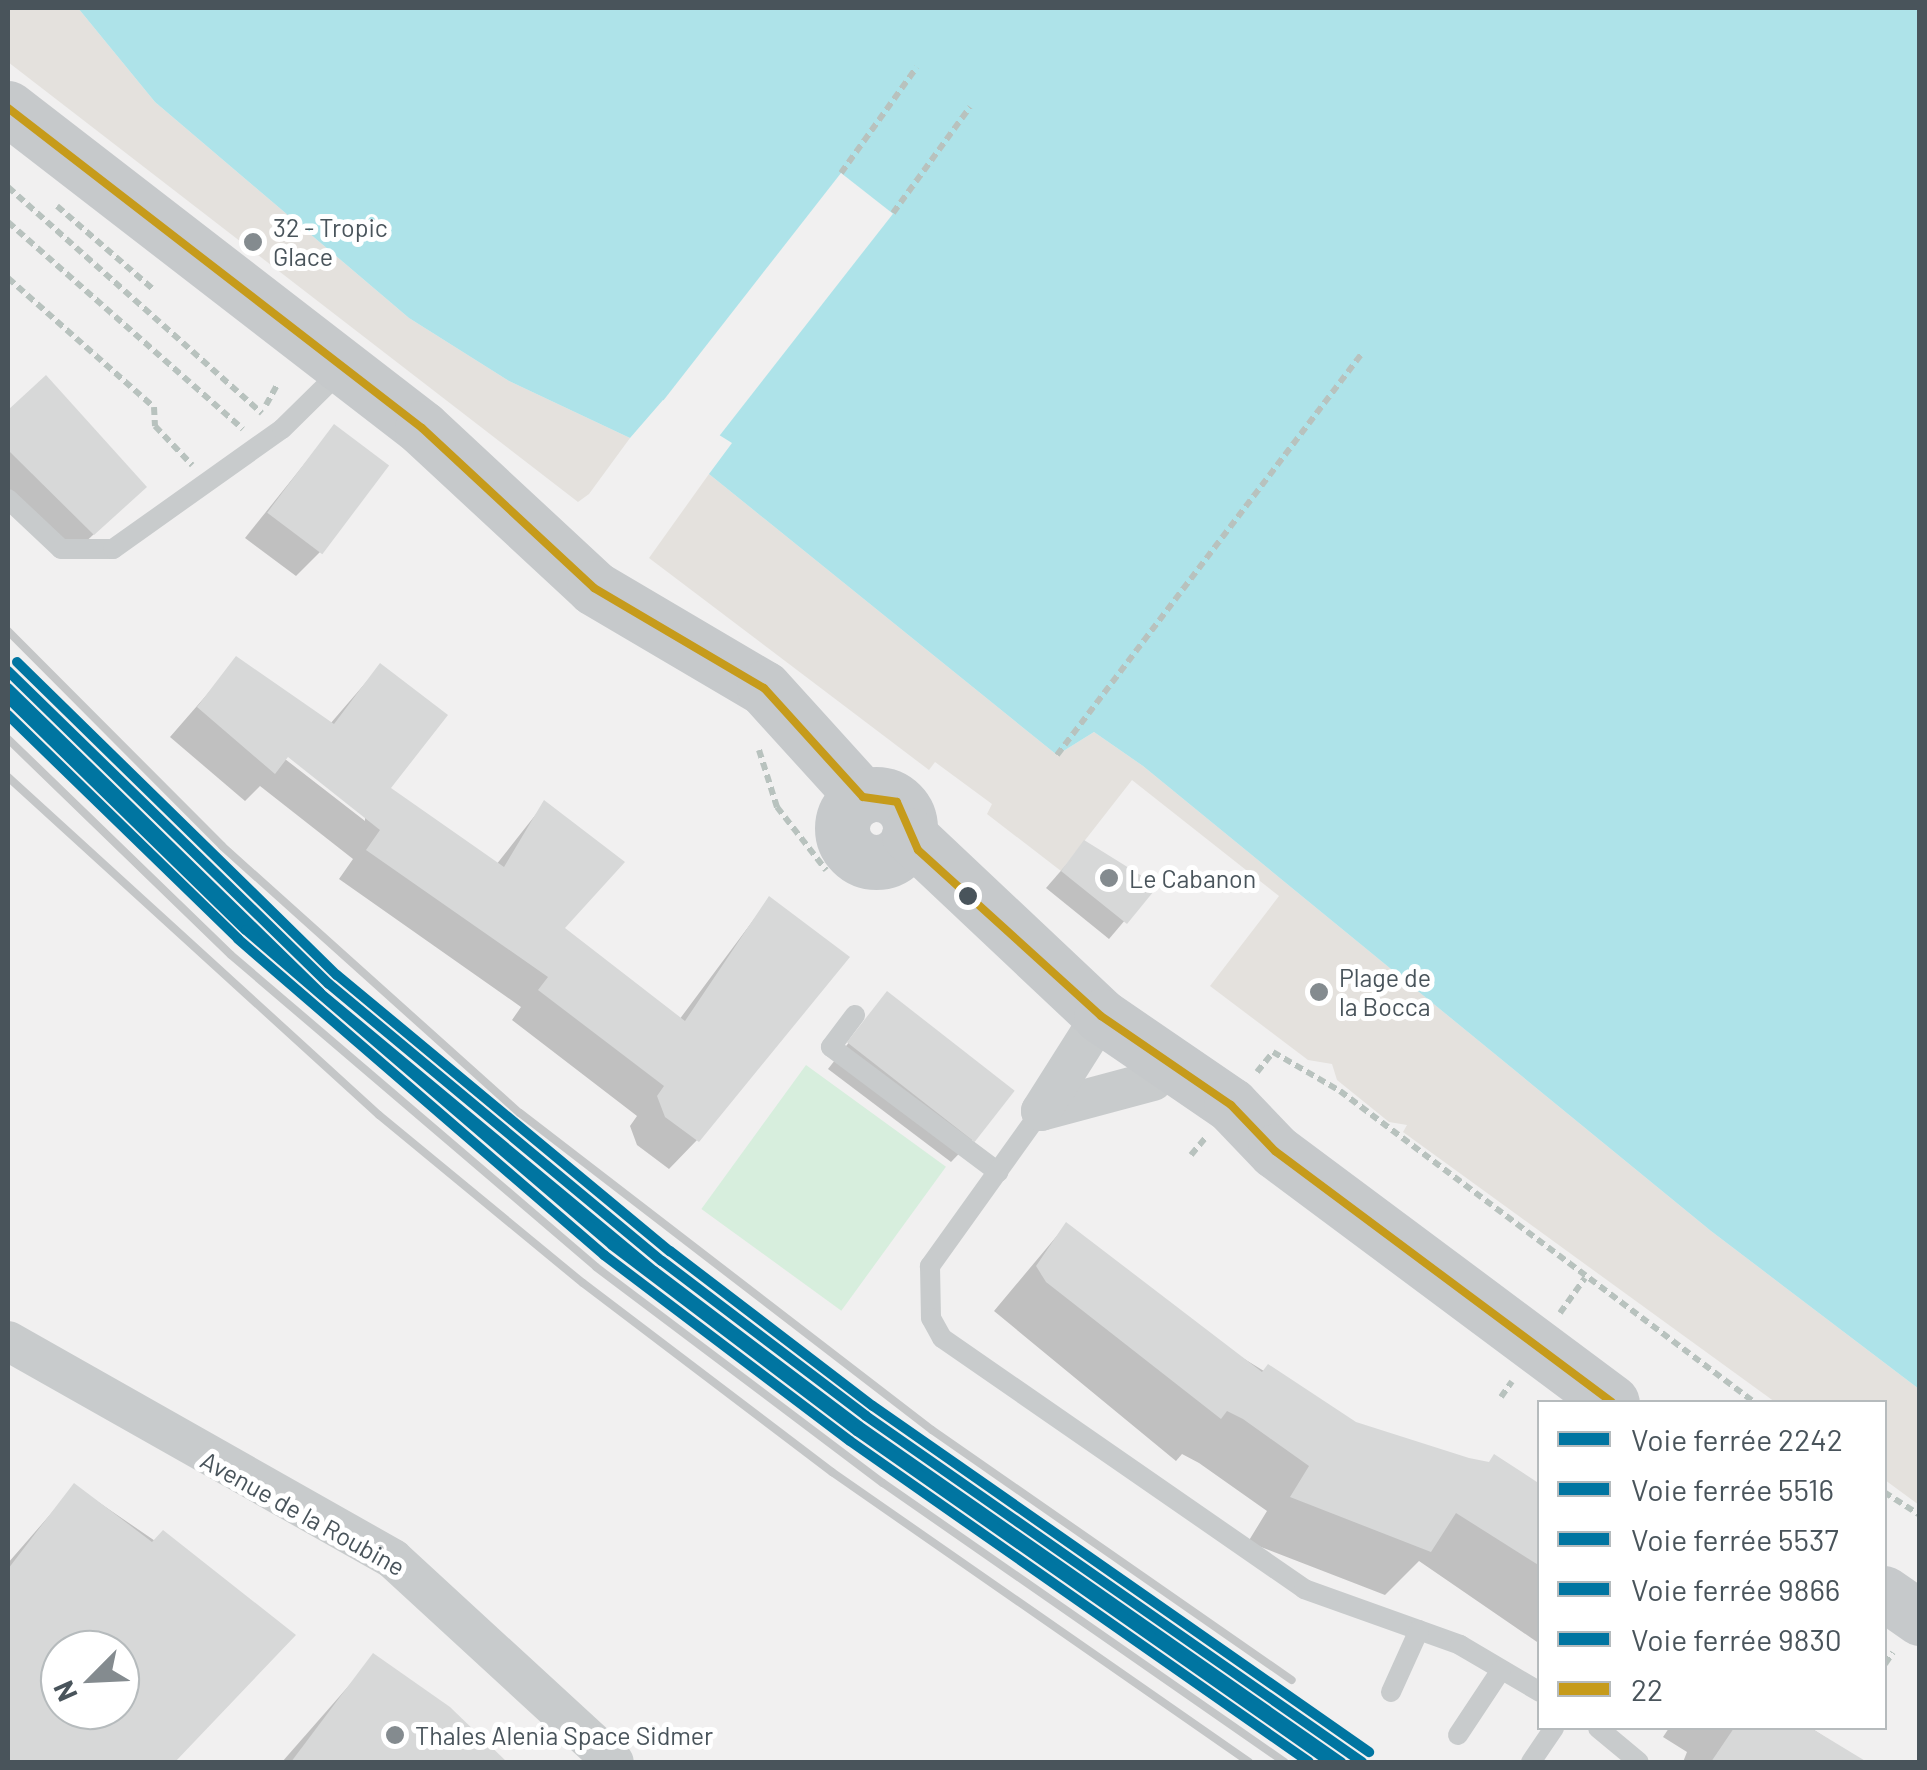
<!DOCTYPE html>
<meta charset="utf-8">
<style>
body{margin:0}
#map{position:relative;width:1927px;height:1770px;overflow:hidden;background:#f1f0f0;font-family:Barlow,sans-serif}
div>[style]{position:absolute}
.green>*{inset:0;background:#d7eedd;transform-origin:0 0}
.sand>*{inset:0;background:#e4e1dd}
.water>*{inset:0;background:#aee3e9}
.pier>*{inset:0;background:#f1f0f0;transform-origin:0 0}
.shadow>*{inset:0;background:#0003}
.building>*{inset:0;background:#d7d8d8;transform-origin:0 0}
.path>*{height:6px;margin-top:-3px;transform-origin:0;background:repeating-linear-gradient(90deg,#b8c2be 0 8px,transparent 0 13px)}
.lane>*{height:20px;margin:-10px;padding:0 10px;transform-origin:10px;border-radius:10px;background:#c8cbcc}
.street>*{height:40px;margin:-20px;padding:0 20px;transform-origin:20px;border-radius:20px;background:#c8cbcc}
.primary>*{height:55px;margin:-27.5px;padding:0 27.5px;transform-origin:27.5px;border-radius:27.5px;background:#c6c9cb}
.primary>.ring{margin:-27.5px;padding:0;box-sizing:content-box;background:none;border:55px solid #c6c9cb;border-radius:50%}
.rail>*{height:8px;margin:-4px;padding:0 4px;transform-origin:4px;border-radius:4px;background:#c4c6c7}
.bus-1>*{height:8px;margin:-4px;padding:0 4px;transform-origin:4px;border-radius:4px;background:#c69b1b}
.rail-1>*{height:10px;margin:-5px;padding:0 5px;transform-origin:5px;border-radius:5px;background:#0075a1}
.rail-2>*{height:10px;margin:-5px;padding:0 5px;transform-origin:5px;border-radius:5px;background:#0075a1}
.rail-3>*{height:10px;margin:-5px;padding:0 5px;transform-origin:5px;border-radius:5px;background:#0075a1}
.rail-4>*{height:10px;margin:-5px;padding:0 5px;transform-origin:5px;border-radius:5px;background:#0075a1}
.rail-5>*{height:10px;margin:-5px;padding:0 5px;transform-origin:5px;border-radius:5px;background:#0075a1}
.dots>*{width:28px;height:28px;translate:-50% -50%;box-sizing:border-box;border:5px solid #fff;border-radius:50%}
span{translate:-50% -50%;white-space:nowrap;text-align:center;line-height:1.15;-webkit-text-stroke:10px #fff;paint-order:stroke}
.poi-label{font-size:25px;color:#49545b}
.left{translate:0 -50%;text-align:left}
.street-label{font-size:25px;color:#49545b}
.frame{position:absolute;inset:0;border:10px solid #49545b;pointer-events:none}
.legend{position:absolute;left:1537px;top:1400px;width:350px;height:330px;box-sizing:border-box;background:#fff;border:2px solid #b6bbbd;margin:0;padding:12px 18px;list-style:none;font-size:30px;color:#49545b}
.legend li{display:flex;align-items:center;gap:20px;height:50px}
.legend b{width:50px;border:2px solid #b6bbbd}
.north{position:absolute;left:40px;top:1630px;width:100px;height:100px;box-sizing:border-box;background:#fff;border:2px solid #b6bbbd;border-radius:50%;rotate:246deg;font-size:28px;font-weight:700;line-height:40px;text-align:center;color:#49545b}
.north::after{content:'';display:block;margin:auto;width:35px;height:45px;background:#848b8f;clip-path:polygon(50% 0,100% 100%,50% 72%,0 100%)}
</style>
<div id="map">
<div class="green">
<i style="left:806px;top:1065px;width:173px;height:178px;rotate:36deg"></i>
</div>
<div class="sand">
<i style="clip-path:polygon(8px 8px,78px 8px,155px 102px,409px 318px,509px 381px,630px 438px,589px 494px,578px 502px,8px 62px)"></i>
<i style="clip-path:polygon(709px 474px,1057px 755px,1094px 732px,1143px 766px,1711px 1231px,1919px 1389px,1919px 1505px,1885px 1480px,1884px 1402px,1775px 1402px,1403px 1132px,1407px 1125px,1389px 1122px,1337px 1080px,1332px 1064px,1308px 1060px,1210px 986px,1279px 896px,1132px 780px,1061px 871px,987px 814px,992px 804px,935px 762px,929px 770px,649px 558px)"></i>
</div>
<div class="water">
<i style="clip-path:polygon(78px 8px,1919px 8px,1919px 1389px,1711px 1231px,1143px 766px,1094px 732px,1057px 755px,709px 474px,732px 443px,663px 400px,630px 438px,509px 381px,409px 318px,155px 102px)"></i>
</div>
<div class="pier">
<i style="left:841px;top:173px;width:66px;height:293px;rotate:38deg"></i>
</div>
<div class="shadow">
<i style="clip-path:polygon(46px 379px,119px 511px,68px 558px,8px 497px,8px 414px)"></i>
<i style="clip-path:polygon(334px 427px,320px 552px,296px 576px,245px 538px)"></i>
<i style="clip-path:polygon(evenodd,237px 660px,330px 724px,380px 666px,388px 789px,496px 865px,544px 804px,562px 929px,679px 1020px,769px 899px,697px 1140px,669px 1169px,637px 1145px,630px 1126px,637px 1116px,512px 1020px,521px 1007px,339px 879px,353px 859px,260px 786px,245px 801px,170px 737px,237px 660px,280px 748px,365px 815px,365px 821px,276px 752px,280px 748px)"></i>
<i style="clip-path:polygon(1085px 843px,1154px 886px,1109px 939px,1046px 888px)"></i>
<i style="clip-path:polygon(887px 994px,975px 1137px,951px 1162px,828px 1069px)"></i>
<i style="clip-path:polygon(1066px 1225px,1194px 1328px,1340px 1418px,1540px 1489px,1540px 1644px,1419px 1561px,1385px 1595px,1248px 1542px,1267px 1511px,1199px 1463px,1182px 1454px,1176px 1461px,994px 1311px)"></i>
<i style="clip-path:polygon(evenodd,75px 1486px,292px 1635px,172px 1762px,8px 1762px,8px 1563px,75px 1486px,60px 1650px,120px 1650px,120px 1710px,60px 1710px,60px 1650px)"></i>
<i style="clip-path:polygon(374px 1657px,448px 1709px,504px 1762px,282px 1762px)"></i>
<i style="clip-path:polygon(1669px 1728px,1811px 1728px,1863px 1762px,1683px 1762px,1687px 1752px,1663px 1737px)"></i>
</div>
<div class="building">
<i style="clip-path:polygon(46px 375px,147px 487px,94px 535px,8px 450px,8px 410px)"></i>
<i style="left:334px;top:424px;width:69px;height:111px;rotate:37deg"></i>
<i style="clip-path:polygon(236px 656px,334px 724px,380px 663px,448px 715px,391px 788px,504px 867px,544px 800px,625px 862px,565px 928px,685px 1021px,769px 896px,850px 957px,699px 1142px,665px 1117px,657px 1096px,664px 1086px,538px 990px,548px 977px,366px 850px,380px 830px,288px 757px,275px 774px,197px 707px)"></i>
<i style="clip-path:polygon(1084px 840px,1158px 886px,1127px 924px,1061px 871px)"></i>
<i style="left:887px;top:991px;width:162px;height:65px;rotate:38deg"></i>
<i style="clip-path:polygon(1066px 1222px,1262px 1372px,1268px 1364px,1356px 1422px,1469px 1458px,1489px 1462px,1494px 1454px,1540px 1484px,1540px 1566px,1456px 1513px,1431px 1552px,1290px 1497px,1309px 1466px,1243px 1419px,1227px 1411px,1221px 1419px,1046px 1282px,1036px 1266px)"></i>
<i style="clip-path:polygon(evenodd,74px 1483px,152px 1542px,163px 1530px,296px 1635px,175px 1762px,8px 1762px,8px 1569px,74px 1483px,60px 1650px,120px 1650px,120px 1710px,60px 1710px,60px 1650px)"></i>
<i style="clip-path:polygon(373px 1653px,450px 1707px,507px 1762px,291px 1762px)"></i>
<i style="clip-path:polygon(1734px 1728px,1811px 1728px,1867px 1762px,1711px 1762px)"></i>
</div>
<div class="path">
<i style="left:841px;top:173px;width:130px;rotate:-54.4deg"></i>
<i style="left:8px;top:187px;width:340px;rotate:41.7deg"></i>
<i style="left:57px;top:206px;width:128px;rotate:40.9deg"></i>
<i style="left:893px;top:213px;width:131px;rotate:-54deg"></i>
<i style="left:8px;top:222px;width:313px;rotate:41.4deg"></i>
<i style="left:8px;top:278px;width:195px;rotate:41.5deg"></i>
<i style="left:154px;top:407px;width:19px;rotate:87deg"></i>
<i style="left:155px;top:426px;width:54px;rotate:46.5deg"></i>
<i style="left:266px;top:405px;width:23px;rotate:-61deg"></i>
<i style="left:759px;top:750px;width:60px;rotate:72.5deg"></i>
<i style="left:777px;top:807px;width:80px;rotate:52.1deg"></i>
<i style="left:1057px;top:755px;width:506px;rotate:-52.79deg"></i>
<i style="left:1257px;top:1072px;width:26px;rotate:-51deg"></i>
<i style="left:1273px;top:1052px;width:78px;rotate:30.2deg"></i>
<i style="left:1340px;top:1091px;width:518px;rotate:36.91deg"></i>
<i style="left:1191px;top:1155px;width:23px;rotate:-50deg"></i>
<i style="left:1560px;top:1313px;width:43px;rotate:-54.5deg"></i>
<i style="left:1501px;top:1397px;width:19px;rotate:-55deg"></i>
<i style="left:1884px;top:1492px;width:43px;rotate:32.6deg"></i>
<i style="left:1885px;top:1664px;width:14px;rotate:-56deg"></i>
</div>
<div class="lane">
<i style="left:8px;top:499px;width:73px;rotate:43.3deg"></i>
<i style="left:61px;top:549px;width:52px"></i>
<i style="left:113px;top:549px;width:207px;rotate:-35.4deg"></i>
<i style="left:282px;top:429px;width:86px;rotate:-44.5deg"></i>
<i style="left:855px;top:1015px;width:40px;rotate:127deg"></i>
<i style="left:831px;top:1047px;width:209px;rotate:36.8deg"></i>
<i style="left:1041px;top:1111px;width:191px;rotate:125.6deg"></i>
<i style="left:930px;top:1266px;width:52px;rotate:88.9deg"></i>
<i style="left:931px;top:1318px;width:23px;rotate:61deg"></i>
<i style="left:942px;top:1338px;width:441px;rotate:34.7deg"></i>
<i style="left:1304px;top:1589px;width:166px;rotate:19.7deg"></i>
<i style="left:1460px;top:1645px;width:93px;rotate:30.4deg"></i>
<i style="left:1391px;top:1692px;width:68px;rotate:-65.7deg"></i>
<i style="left:1598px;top:1728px;width:53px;rotate:39.7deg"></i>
<i style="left:1458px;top:1735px;width:78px;rotate:-56.5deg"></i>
<i style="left:1531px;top:1762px;width:41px;rotate:-55.9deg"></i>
</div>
<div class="street">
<i style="left:1041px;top:1111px;width:116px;rotate:-15deg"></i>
<i style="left:1041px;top:1111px;width:112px;rotate:-57.7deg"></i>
<i style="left:8px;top:1341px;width:442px;rotate:29.5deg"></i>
<i style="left:393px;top:1559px;width:300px;rotate:42.6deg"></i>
</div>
<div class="primary">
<i style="left:8px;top:108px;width:523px;rotate:37.7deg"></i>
<i style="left:422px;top:428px;width:235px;rotate:42.9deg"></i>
<i style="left:594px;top:588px;width:197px;rotate:30.5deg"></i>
<i style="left:764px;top:688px;width:147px;rotate:47.8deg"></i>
<i class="ring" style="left:842px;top:794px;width:13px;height:13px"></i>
<i style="left:909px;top:835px;width:264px;rotate:43.3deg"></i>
<i style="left:1101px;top:1016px;width:158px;rotate:34.4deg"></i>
<i style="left:1231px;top:1105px;width:64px;rotate:46.3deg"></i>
<i style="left:1275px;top:1151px;width:420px;rotate:36.7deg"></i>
<i style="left:1884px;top:1593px;width:44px;rotate:34.8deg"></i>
</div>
<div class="rail">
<i style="left:8px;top:631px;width:303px;rotate:45.1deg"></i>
<i style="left:222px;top:846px;width:400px;rotate:41.9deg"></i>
<i style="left:520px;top:1113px;width:520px;rotate:37.58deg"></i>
<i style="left:932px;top:1430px;width:438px;rotate:34.8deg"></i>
<i style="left:8px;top:739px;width:310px;rotate:44.1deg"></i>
<i style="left:231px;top:955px;width:480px;rotate:40.5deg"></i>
<i style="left:596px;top:1267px;width:359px;rotate:37deg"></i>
<i style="left:883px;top:1483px;width:489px;rotate:34.8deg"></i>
<i style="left:8px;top:777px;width:502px;rotate:42.34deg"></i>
<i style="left:379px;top:1115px;width:264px;rotate:39.5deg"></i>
<i style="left:583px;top:1283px;width:313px;rotate:37.2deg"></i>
<i style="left:832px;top:1472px;width:508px;rotate:34.82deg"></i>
</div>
<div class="bus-1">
<i style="left:8px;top:108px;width:523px;rotate:37.7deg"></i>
<i style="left:422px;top:428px;width:235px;rotate:42.9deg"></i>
<i style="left:594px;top:588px;width:197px;rotate:30.5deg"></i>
<i style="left:764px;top:688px;width:147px;rotate:47.8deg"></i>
<i style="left:863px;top:797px;width:34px;rotate:8deg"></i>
<i style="left:897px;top:802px;width:52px;rotate:66.4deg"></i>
<i style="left:918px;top:850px;width:247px;rotate:42.2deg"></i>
<i style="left:1101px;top:1016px;width:158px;rotate:34.4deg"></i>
<i style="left:1231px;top:1105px;width:64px;rotate:46.3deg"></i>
<i style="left:1275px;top:1151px;width:420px;rotate:36.7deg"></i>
</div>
<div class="rail-1">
<i style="left:8px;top:671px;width:448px;rotate:44.3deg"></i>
<i style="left:329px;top:984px;width:433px;rotate:39.8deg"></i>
<i style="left:662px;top:1261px;width:256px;rotate:37.2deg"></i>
<i style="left:866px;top:1416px;width:605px;rotate:34.9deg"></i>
</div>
<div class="rail-2">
<i style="left:8px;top:688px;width:436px;rotate:44.3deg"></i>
<i style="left:320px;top:993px;width:435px;rotate:39.8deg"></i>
<i style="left:654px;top:1271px;width:257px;rotate:37.1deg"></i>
<i style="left:859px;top:1426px;width:588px;rotate:34.88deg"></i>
</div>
<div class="rail-3">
<i style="left:8px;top:698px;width:332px;rotate:44.3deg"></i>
<i style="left:246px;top:930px;width:483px;rotate:40.7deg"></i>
<i style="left:612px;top:1245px;width:308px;rotate:37.2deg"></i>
<i style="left:857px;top:1431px;width:577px;rotate:34.98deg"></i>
</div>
<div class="rail-4">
<i style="left:17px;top:662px;width:448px;rotate:44.4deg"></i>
<i style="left:337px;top:975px;width:433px;rotate:39.7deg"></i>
<i style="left:670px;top:1251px;width:255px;rotate:37.4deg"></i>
<i style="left:873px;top:1406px;width:605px;rotate:34.9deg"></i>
</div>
<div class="rail-5">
<i style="left:8px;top:715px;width:321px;rotate:44.2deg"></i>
<i style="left:238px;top:939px;width:484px;rotate:40.8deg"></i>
<i style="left:604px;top:1255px;width:308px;rotate:37.1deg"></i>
<i style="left:850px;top:1441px;width:560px;rotate:34.97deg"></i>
</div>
<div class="dots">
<i style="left:253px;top:242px;background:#848b8f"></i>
<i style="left:1109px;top:878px;background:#848b8f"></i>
<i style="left:968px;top:896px;background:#49545b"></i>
<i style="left:1319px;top:992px;background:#848b8f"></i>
<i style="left:395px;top:1735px;background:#848b8f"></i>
</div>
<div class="poi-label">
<span class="left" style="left:273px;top:242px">32 - Tropic<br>Glace</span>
<span class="left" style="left:1129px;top:878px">Le Cabanon</span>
<span class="left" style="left:1339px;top:992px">Plage de<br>la Bocca</span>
<span class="left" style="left:415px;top:1735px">Thales Alenia Space Sidmer</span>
</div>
<div class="street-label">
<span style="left:303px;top:1513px;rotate:29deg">Avenue de la Roubine</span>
</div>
<div class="frame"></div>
<ul class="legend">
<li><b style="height:12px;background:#0075a1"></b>Voie ferrée 2242</li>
<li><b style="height:12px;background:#0075a1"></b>Voie ferrée 5516</li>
<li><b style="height:12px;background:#0075a1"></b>Voie ferrée 5537</li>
<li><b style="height:12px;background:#0075a1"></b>Voie ferrée 9866</li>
<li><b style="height:12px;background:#0075a1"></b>Voie ferrée 9830</li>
<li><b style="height:12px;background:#c69b1b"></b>22</li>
</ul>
<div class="north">N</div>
</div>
